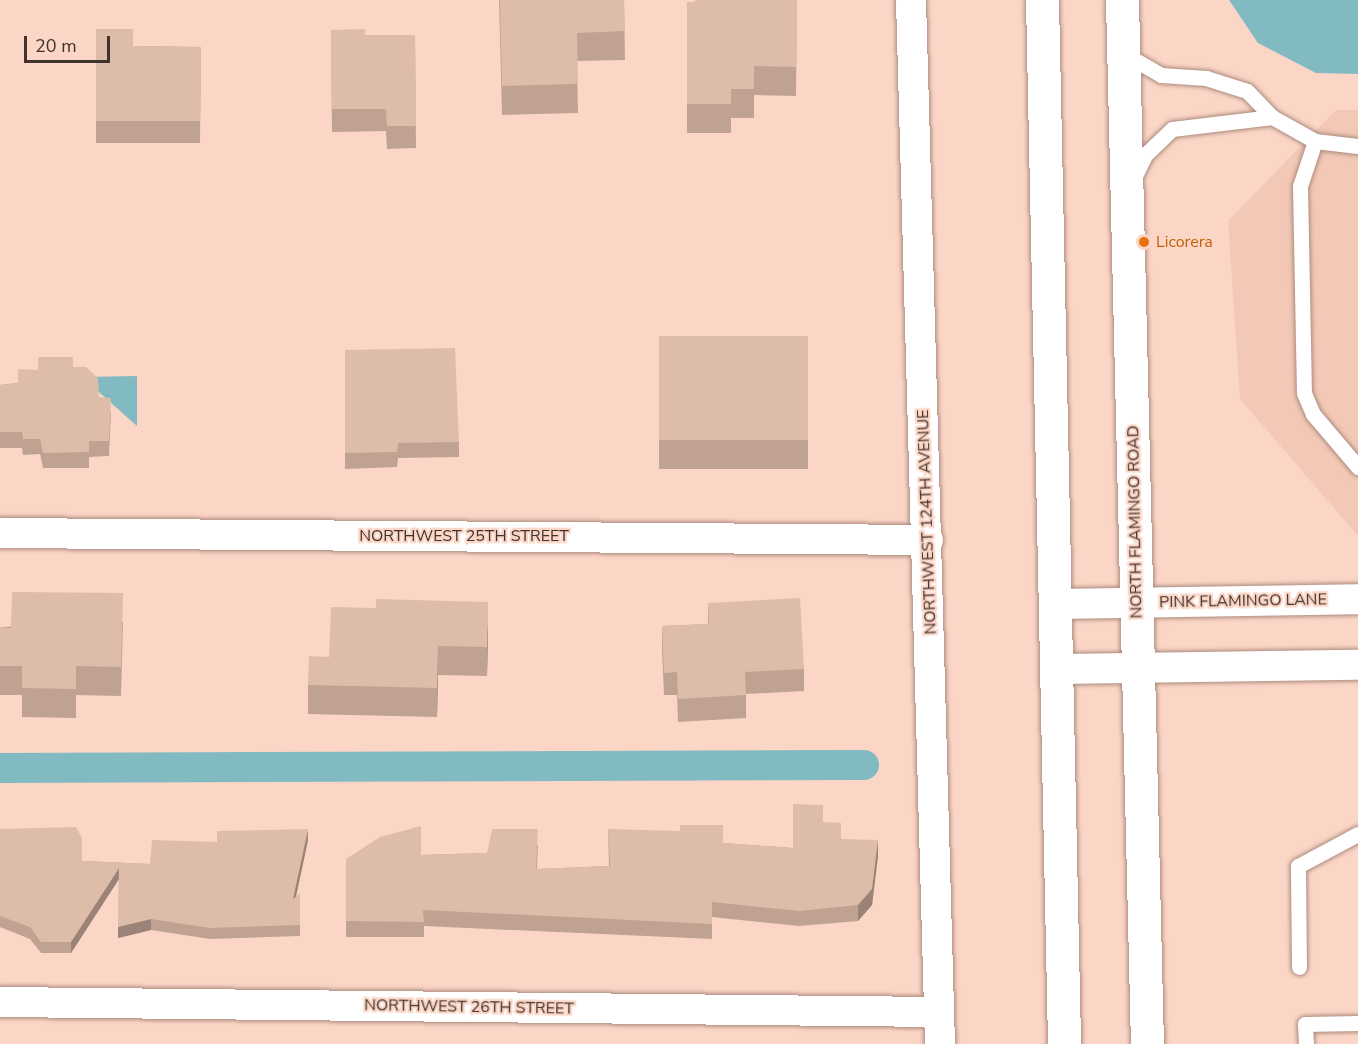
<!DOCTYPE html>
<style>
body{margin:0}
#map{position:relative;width:1358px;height:1044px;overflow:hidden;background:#fbd6c7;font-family:"Nunito Sans",sans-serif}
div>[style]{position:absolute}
.built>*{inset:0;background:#f3c8b6}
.water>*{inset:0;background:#81bbc1}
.canal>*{height:30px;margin:-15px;padding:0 15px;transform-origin:15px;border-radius:15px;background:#81bbc1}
.roads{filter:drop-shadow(0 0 2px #ad8b7d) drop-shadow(0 0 2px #ad8b7d)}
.service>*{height:15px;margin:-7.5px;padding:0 7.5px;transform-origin:7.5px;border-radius:7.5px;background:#fff}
.minor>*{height:30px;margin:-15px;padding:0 15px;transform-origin:15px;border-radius:15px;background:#fff}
.trunk>*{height:33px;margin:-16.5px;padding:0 16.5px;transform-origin:16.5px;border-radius:16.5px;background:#fff}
.wall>*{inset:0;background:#bfa292;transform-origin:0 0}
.shaded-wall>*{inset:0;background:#9b8477}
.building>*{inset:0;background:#debcaa;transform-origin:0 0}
.dots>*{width:16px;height:16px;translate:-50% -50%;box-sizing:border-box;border:3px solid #fbd6c7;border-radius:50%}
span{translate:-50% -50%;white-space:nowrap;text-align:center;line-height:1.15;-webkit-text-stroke:4.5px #fbd6c7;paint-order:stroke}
.food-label{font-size:16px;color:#c56008}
.left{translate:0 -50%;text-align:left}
.street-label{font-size:16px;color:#40322c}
.scale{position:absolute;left:24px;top:36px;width:86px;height:27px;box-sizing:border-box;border:3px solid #40322c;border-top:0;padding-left:8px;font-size:18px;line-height:21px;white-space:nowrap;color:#40322c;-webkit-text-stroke:4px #fbd6c7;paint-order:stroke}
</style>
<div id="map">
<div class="built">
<i style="clip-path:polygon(1336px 110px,1358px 110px,1358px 536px,1240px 399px,1228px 221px)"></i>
</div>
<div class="water">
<i style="clip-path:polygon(1229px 0,1358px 0,1358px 74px,1316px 73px,1258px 43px)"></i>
<i style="clip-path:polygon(137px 376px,137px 426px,82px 377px)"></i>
</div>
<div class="canal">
<i style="left:0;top:768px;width:864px;rotate:-0.2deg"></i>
</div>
<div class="roads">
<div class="service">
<i style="left:1123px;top:53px;width:44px;rotate:30.1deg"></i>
<i style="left:1161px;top:75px;width:45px;rotate:3.8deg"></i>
<i style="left:1206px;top:78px;width:43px;rotate:17.6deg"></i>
<i style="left:1247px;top:91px;width:36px;rotate:46deg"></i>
<i style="left:1272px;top:117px;width:49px;rotate:29.2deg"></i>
<i style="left:1315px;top:141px;width:43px;rotate:6.6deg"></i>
<i style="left:1315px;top:141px;width:47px;rotate:108.4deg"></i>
<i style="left:1300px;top:186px;width:207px;rotate:88.9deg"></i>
<i style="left:1304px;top:393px;width:23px;rotate:67deg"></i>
<i style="left:1313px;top:414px;width:70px;rotate:49.7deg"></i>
<i style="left:1133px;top:180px;width:28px;rotate:-64deg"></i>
<i style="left:1145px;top:155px;width:37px;rotate:-44deg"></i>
<i style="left:1172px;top:129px;width:101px;rotate:-6.8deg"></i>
<i style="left:1299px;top:967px;width:101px;rotate:-90.6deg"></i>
<i style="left:1298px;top:866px;width:68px;rotate:-28.1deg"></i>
<i style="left:1306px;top:1044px;width:20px;rotate:-93deg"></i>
<i style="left:1305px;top:1024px;width:53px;rotate:-1.1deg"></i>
</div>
<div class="minor">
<i style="left:911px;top:0;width:1044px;rotate:88.41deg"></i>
<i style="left:0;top:533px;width:928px;rotate:0.43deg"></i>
<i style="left:1056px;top:604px;width:302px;rotate:-0.9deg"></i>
<i style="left:1057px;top:669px;width:301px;rotate:-0.8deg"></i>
<i style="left:0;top:1002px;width:939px;rotate:0.61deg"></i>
</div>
<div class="trunk">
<i style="left:1042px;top:0;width:1044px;rotate:88.79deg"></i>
<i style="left:1122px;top:0;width:1044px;rotate:88.63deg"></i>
</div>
</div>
<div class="wall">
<i style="clip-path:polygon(499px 0,624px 0,625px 60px,577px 61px,578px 113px,502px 115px)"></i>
<i style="clip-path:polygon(797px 0,796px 96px,754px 95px,754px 118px,731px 118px,731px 133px,687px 133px,687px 2px)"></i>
<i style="clip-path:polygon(96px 29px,133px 46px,201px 47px,200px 143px,96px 143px)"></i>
<i style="clip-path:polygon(331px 30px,365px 35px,415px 35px,416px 148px,387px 149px,386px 131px,332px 132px)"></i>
<i style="left:808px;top:336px;width:133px;height:149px;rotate:90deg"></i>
<i style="clip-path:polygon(345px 350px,459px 442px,459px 457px,398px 458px,397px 467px,345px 469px)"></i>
<i style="clip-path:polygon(38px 357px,73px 367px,99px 397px,111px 413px,109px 456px,89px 457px,89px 468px,43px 468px,40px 454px,23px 455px,22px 448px,0 448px,0 385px,18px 383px,38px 370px)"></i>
<i style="clip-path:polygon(708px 603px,804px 669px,804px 691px,746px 694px,746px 718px,678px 722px,677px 695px,664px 695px,662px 649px,662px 626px,708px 624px)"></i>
<i style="clip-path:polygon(123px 622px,121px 696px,76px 695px,76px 718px,22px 717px,22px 695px,0 695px,0 627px)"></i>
<i style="clip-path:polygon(488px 631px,487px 676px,438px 675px,437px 717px,308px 714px,308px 685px,329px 657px)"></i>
<i style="clip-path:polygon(823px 822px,841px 839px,878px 856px,872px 905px,858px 921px,799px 926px,712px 917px,712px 939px,424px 926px,424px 937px,346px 937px,346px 859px,421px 855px,487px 853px,538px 845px,537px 869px,609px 866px,608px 829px,723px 843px,793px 848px)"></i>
<i style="clip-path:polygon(0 829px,82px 861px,150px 864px,217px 842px,308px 840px,296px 897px,300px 894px,300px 936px,210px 939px,151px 930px,118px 938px,119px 879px,71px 953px,41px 953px,30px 939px,0 927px)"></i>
</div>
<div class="shaded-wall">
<i style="clip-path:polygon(488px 602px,488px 631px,487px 676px,487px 647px)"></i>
<i style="clip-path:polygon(438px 646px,438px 675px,437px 717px,437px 688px)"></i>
<i style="clip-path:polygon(308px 829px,308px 840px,293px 910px,293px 899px)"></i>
<i style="clip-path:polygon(878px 840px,878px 856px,872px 905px,858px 921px,858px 905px)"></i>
<i style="clip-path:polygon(119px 868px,119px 879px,71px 953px,71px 942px)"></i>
<i style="clip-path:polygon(151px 919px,151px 930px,118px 938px,118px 927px)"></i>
</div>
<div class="building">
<i style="clip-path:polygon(500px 0,624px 0,625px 31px,577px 33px,578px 84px,502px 86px)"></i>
<i style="clip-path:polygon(695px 0,797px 0,796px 67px,754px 66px,754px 89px,731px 89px,731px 104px,687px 104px,687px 2px,695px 2px)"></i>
<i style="clip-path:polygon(96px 29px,133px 29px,133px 46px,201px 47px,200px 121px,96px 121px)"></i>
<i style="clip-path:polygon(365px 29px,365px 35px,415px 35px,416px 126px,387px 126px,386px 109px,332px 109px,331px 30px)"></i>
<i style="left:808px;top:336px;width:104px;height:149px;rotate:90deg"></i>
<i style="clip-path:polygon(455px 348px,459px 442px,398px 443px,397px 452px,345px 453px,345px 350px)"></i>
<i style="clip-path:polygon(38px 357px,73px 357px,73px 367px,86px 367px,98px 378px,99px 397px,111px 398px,109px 441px,89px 441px,89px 452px,43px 453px,40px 439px,23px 439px,22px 432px,0 432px,0 385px,18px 383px,18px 369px,38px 370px)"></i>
<i style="clip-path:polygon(12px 592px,123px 593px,121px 667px,76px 666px,76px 689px,22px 688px,22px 666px,0 666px,0 627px,11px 628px)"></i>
<i style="clip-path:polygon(800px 598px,804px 669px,745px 672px,746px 695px,678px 699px,677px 672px,664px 673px,662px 626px,709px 624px,708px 603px)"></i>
<i style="clip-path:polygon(376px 599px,488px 602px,487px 647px,438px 646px,437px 688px,308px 685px,309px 656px,329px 657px,331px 607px,376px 608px)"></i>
<i style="clip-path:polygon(793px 804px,823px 805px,823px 822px,841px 823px,841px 839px,878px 840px,872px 889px,858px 905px,799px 911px,712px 902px,712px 924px,423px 910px,424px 922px,346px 921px,346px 859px,380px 837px,421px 826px,421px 855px,487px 853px,492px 829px,538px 829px,536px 869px,610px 866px,608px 829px,680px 831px,680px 825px,723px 825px,723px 843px,793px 848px)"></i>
<i style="clip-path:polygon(76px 827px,82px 838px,82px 861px,150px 864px,152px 840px,217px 842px,217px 831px,308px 829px,293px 899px,300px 894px,300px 925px,210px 928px,151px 919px,118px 927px,119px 868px,71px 942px,41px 942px,30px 927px,0 916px,0 829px)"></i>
</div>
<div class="dots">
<i style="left:1144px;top:242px;background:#e8710a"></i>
</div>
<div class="food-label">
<span class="left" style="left:1156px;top:242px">Licorera</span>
</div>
<div class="street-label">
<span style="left:927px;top:522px;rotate:-92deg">NORTHWEST 124TH AVENUE</span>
<span style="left:1135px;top:522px;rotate:-91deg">NORTH FLAMINGO ROAD</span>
<span style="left:464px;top:536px">NORTHWEST 25TH STREET</span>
<span style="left:1243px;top:601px;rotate:-1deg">PINK FLAMINGO LANE</span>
<span style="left:469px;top:1007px;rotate:1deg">NORTHWEST 26TH STREET</span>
</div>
<div class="scale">20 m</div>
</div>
